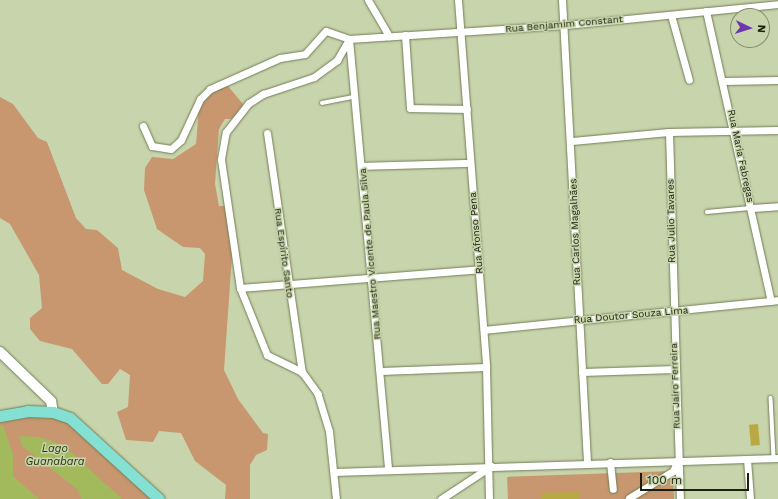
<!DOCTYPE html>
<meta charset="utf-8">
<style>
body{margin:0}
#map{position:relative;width:778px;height:499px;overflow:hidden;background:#c8d4ab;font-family:"Work Sans",sans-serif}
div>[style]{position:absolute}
.green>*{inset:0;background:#c8976f;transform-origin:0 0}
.water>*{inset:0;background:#a2b95c}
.building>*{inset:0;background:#b8a943;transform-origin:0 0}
.roads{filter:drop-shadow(0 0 1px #727d57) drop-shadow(0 0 1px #727d57)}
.lane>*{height:3.5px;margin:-1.75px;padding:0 1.75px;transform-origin:1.75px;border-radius:1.75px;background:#fff}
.street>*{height:7px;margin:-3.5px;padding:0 3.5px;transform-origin:3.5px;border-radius:3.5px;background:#fff}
.secondary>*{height:10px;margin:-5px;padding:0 5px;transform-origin:5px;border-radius:5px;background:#fff}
.primary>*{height:11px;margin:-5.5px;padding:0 5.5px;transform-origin:5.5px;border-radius:5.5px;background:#83e0d3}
span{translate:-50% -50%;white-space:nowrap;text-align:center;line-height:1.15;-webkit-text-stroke:3px #c8d4ab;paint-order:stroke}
.street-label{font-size:10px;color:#1b1f10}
.water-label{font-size:11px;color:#2c350d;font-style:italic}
.north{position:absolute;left:730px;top:8px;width:40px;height:40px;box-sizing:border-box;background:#c8d4ab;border:1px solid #838c6d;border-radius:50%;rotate:94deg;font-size:11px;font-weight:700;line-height:16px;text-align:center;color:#1b1f10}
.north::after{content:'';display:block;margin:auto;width:14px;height:18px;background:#6d37ad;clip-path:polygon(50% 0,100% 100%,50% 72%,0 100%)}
.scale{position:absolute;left:640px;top:473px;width:109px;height:18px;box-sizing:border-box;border:2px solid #1b1f10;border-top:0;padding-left:5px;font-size:12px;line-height:14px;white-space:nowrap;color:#1b1f10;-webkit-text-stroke:3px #c8d4ab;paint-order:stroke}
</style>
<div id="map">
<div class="green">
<i style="clip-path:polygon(211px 85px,228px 86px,243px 104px,242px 109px,231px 119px,225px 119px,219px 129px,215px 184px,219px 206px,225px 206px,232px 256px,224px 370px,238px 399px,263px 433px,268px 434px,267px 450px,256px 455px,250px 465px,250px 499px,225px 499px,226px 485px,195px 461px,181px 433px,159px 431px,153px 442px,126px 440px,117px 412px,128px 407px,130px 375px,120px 369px,108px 384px,102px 384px,72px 349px,40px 341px,30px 329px,30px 318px,42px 308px,39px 275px,10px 224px,0 218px,0 97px,13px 104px,38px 138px,47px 142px,76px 218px,86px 229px,97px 230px,118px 248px,122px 270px,158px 289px,185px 297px,203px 281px,205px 254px,200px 248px,183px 247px,157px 229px,144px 190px,145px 168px,152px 157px,173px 159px,196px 144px,200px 95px)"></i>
<i style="clip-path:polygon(14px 413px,70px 418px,159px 499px,0 499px,0 416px)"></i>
<i style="left:673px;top:471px;width:28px;height:166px;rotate:88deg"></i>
</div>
<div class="water">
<i style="clip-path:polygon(3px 425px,13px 454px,13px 476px,39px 499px,0 499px,0 426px)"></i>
<i style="clip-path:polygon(19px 436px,40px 437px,64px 446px,122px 499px,81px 499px,78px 490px,22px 446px)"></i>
</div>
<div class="building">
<i style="left:758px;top:424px;width:21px;height:9px;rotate:85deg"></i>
<i style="clip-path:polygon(579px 492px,579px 499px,542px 499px,542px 493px)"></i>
</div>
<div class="roads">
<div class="lane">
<i style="left:322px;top:103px;width:33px;rotate:-11deg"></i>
<i style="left:707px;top:212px;width:43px;rotate:-5.3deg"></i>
<i style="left:771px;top:398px;width:60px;rotate:87.1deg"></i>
</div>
<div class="street">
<i style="left:368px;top:0;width:42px;rotate:59.7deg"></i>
<i style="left:458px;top:0;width:368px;rotate:85.6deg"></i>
<i style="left:486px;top:367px;width:132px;rotate:88.7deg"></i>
<i style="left:562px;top:0;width:464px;rotate:86.9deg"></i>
<i style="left:706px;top:11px;width:297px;rotate:77.4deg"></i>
<i style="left:671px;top:15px;width:67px;rotate:74.5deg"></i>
<i style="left:405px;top:35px;width:73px;rotate:86.1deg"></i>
<i style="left:410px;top:108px;width:57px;rotate:1deg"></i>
<i style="left:349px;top:39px;width:432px;rotate:84.8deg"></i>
<i style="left:724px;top:81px;width:54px;rotate:-1.1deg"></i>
<i style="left:143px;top:126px;width:22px;rotate:66deg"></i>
<i style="left:152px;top:146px;width:19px;rotate:9deg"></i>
<i style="left:171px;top:149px;width:13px;rotate:-42deg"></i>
<i style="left:181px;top:140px;width:45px;rotate:-65.1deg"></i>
<i style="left:200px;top:99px;width:14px;rotate:-45deg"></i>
<i style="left:210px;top:89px;width:77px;rotate:-23.9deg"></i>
<i style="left:280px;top:58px;width:25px;rotate:-9deg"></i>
<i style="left:305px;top:54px;width:31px;rotate:-48deg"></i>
<i style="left:326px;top:31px;width:24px;rotate:19deg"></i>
<i style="left:349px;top:39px;width:216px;rotate:-3.7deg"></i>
<i style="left:565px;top:25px;width:214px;rotate:-5.6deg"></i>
<i style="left:669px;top:132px;width:367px;rotate:88.3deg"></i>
<i style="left:267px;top:133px;width:242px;rotate:81.7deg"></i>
<i style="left:572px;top:141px;width:97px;rotate:-5.3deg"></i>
<i style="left:669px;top:132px;width:109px;rotate:-1.1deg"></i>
<i style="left:361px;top:166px;width:109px;rotate:-1.6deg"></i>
<i style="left:752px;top:208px;width:26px;rotate:-4deg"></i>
<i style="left:240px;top:288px;width:240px;rotate:-4.5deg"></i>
<i style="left:484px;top:330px;width:296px;rotate:-5.8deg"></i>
<i style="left:381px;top:371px;width:105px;rotate:-2.2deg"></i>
<i style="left:582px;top:372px;width:93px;rotate:-1.8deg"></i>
<i style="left:747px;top:459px;width:40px;rotate:85.7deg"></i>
<i style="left:610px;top:462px;width:27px;rotate:84deg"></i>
<i style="left:334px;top:472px;width:444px;rotate:-1.8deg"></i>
<i style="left:629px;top:498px;width:52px;rotate:-31.5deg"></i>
<i style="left:673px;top:471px;width:10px;rotate:-66deg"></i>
<i style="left:336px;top:499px;width:68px;rotate:-95.9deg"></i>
<i style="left:329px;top:431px;width:39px;rotate:-107deg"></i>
<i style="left:318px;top:394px;width:27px;rotate:-126deg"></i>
<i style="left:302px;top:372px;width:39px;rotate:-154deg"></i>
<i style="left:267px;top:355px;width:72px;rotate:-111.9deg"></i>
<i style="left:240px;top:288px;width:130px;rotate:-98.4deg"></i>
<i style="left:221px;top:159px;width:27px;rotate:-80deg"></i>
<i style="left:226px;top:132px;width:37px;rotate:-52deg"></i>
<i style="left:249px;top:103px;width:17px;rotate:-33deg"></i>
<i style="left:263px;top:94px;width:54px;rotate:-18.4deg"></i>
<i style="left:314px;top:77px;width:29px;rotate:-36deg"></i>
<i style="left:337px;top:60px;width:24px;rotate:-60deg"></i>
<i style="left:441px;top:499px;width:60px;rotate:-33.4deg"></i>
</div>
<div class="secondary">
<i style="left:0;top:352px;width:71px;rotate:43.9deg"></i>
<i style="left:51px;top:401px;width:11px;rotate:80deg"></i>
</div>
<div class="primary">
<i style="left:0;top:416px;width:27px;rotate:-10deg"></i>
<i style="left:27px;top:411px;width:26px;rotate:2deg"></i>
<i style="left:53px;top:412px;width:18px;rotate:19deg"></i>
<i style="left:70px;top:418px;width:120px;rotate:42.3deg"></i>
</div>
</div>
<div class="street-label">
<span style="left:564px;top:24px;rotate:-5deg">Rua Benjamim Constant</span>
<span style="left:741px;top:156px;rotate:78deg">Rua Maria Fabregas</span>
<span style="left:671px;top:221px;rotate:-91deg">Rua Julio Tavares</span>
<span style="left:575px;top:232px;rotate:-92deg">Rua Carlos Magalhães</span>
<span style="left:476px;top:233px;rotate:-95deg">Rua Afonso Pena</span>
<span style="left:284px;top:253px;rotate:82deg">Rua Espírito Santo</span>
<span style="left:370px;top:254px;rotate:-95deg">Rua Maestro Vicente de Paula Silva</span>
<span style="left:631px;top:315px;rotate:-5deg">Rua Doutor Souza Lima</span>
<span style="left:675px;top:386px;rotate:-92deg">Rua Jairo Ferreira</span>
</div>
<div class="water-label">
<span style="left:55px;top:456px">Lago<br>Guanabara</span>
</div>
<div class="north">N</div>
<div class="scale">100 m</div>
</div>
